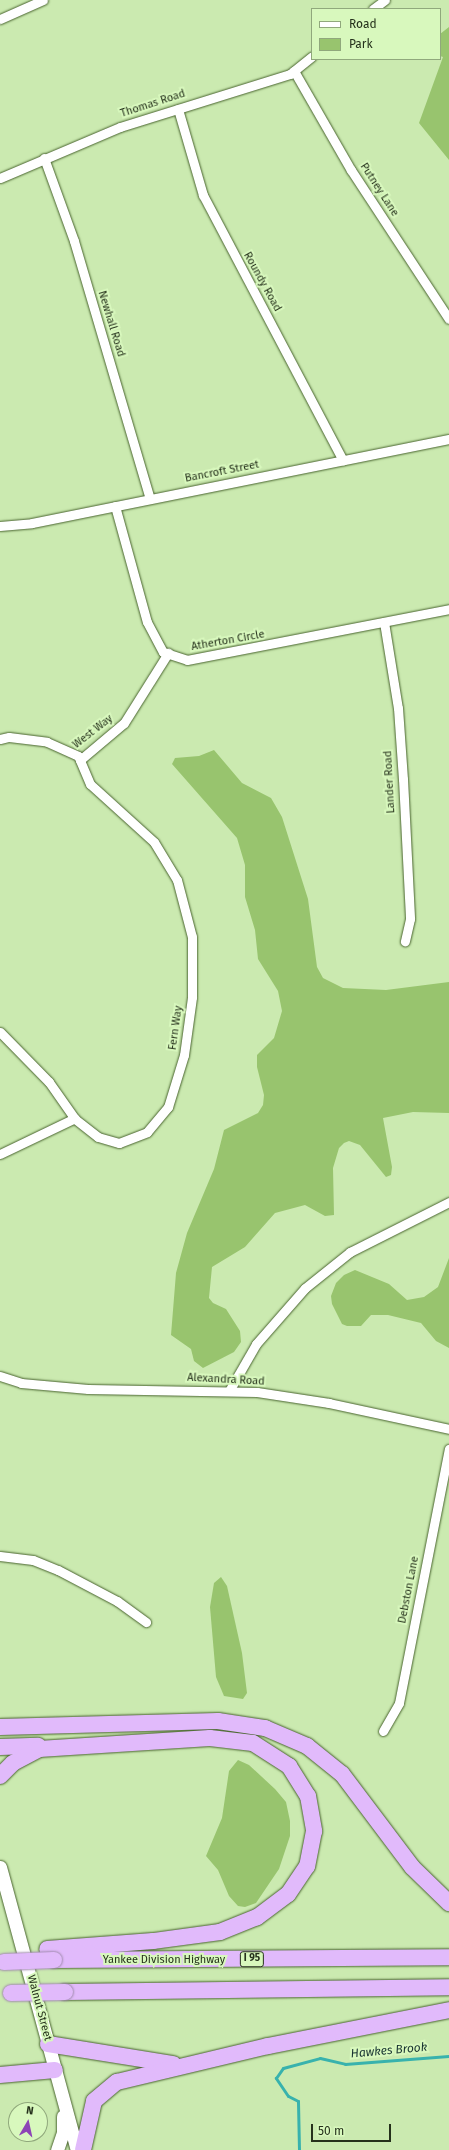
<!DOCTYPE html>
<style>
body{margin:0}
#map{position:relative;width:449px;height:2150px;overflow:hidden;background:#cbeab0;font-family:"Fira Sans",sans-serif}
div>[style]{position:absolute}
.green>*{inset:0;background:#98c46e}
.stream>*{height:3px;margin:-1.5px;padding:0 1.5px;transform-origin:1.5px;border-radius:1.5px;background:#38b2ad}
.roads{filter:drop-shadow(0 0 1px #49642f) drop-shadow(0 0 1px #49642f)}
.minor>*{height:9px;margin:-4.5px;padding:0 4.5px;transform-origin:4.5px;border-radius:4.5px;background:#fff}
.secondary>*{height:13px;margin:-6.5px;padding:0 6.5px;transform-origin:6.5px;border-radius:6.5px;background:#fff}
.motorway>*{height:16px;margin:-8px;padding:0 8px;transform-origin:8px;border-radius:8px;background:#e1bafb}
.bridges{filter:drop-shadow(0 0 1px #9f8aad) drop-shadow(0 0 1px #9f8aad)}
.motorway-bridge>*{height:16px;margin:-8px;padding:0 8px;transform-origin:8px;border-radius:8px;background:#e1bafb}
span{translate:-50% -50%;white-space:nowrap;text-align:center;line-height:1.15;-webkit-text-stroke:4px #d8f8bd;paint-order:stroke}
.shield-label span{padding:1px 3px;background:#d8f8bd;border:1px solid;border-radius:3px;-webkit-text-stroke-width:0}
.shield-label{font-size:10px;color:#25311b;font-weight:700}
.street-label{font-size:11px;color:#25311b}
.water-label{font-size:12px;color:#173230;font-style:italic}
.legend{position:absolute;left:311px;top:8px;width:130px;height:52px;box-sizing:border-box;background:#d8f8bd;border:1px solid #90a87c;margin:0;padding:5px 7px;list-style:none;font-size:12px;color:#25311b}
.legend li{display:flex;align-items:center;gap:8px;height:20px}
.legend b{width:20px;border:1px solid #90a87c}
.north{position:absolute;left:8px;top:2102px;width:40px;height:40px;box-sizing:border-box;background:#d8f8bd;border:1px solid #90a87c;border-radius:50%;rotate:9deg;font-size:11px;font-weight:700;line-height:16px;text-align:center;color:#25311b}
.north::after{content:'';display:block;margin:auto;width:14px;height:18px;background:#8d44b6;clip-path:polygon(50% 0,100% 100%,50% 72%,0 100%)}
.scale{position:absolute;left:311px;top:2124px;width:80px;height:18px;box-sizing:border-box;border:2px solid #25311b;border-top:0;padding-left:5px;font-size:12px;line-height:14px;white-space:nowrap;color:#25311b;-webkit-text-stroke:3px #d8f8bd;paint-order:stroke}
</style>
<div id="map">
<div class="green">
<i style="clip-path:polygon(449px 27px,449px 160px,419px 123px,443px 57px,440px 56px,440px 34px)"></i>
<i style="clip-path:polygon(214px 750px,242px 783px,271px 798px,282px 817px,308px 899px,317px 967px,323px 978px,343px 988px,386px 990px,449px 982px,449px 1113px,413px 1112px,383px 1118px,392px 1167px,391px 1175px,386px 1177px,360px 1145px,349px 1141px,344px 1143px,339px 1148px,333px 1168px,334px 1215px,325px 1216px,305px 1205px,275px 1213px,245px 1247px,212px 1267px,209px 1298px,213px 1303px,226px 1309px,240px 1331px,241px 1342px,234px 1352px,203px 1368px,194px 1361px,191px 1349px,171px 1335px,176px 1273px,187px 1233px,214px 1169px,224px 1130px,258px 1113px,263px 1105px,264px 1095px,257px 1067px,257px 1055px,274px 1038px,282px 1011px,278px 991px,258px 959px,255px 930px,245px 897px,245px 865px,237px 838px,172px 764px,175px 758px,199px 756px)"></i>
<i style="clip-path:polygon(449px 1258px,449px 1348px,436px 1341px,421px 1323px,388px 1315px,371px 1315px,361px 1326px,347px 1326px,342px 1324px,332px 1304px,331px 1296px,336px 1283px,344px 1275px,355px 1270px,389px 1284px,407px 1300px,424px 1297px,438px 1287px)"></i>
<i style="clip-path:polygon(221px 1577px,227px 1586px,242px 1653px,247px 1693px,243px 1699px,224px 1696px,216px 1677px,210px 1607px,214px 1583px)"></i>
<i style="clip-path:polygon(238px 1760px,249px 1765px,275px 1789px,286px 1802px,290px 1821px,290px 1836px,279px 1869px,256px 1903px,245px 1907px,238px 1906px,229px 1896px,218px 1870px,206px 1856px,222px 1818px,229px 1771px)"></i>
</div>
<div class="stream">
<i style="left:299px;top:2150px;width:49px;rotate:-91.2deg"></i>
<i style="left:298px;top:2101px;width:11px;rotate:-153deg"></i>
<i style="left:288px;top:2096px;width:22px;rotate:-124deg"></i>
<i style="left:276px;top:2078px;width:12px;rotate:-55deg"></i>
<i style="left:283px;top:2068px;width:38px;rotate:-15deg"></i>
<i style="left:320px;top:2058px;width:26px;rotate:13deg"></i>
<i style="left:345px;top:2064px;width:104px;rotate:-4.4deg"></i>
</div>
<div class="roads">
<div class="minor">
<i style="left:373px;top:9px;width:15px;rotate:-37deg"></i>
<i style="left:0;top:19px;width:47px;rotate:-23.8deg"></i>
<i style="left:294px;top:71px;width:114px;rotate:60.1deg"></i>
<i style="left:351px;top:170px;width:178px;rotate:56.7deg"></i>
<i style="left:178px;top:109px;width:90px;rotate:73.8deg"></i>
<i style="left:203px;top:195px;width:300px;rotate:62.2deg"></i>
<i style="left:44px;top:158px;width:88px;rotate:70.1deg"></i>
<i style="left:74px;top:241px;width:269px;rotate:73.6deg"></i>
<i style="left:0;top:178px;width:130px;rotate:-23deg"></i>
<i style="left:120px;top:127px;width:178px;rotate:-17.3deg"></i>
<i style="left:290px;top:74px;width:28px;rotate:-39deg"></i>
<i style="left:115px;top:506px;width:120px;rotate:74.6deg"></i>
<i style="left:147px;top:622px;width:34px;rotate:62deg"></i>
<i style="left:163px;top:652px;width:25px;rotate:18deg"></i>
<i style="left:187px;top:660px;width:267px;rotate:-11deg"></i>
<i style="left:0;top:526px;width:32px;rotate:-5deg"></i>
<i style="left:32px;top:523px;width:425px;rotate:-11.4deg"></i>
<i style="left:384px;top:622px;width:87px;rotate:80.8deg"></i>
<i style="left:398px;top:708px;width:71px;rotate:86deg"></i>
<i style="left:403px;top:779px;width:140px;rotate:87.1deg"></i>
<i style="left:410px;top:919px;width:23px;rotate:103deg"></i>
<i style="left:0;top:739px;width:9px;rotate:-13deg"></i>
<i style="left:9px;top:737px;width:38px;rotate:7deg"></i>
<i style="left:47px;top:742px;width:34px;rotate:24deg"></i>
<i style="left:78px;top:756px;width:4px;rotate:63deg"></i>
<i style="left:80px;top:760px;width:57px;rotate:-40.1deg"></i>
<i style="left:124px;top:723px;width:83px;rotate:-57.8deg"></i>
<i style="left:0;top:1032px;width:70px;rotate:45.6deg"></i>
<i style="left:49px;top:1082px;width:45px;rotate:54.9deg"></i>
<i style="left:75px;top:1119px;width:29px;rotate:38deg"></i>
<i style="left:98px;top:1137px;width:22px;rotate:16deg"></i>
<i style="left:119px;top:1143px;width:30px;rotate:-21deg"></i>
<i style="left:147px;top:1132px;width:33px;rotate:-50deg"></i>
<i style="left:168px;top:1107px;width:54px;rotate:-72.9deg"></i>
<i style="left:184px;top:1055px;width:59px;rotate:-82.1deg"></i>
<i style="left:192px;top:997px;width:60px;rotate:-90deg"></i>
<i style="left:192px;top:937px;width:59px;rotate:-104.7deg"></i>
<i style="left:177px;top:880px;width:44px;rotate:-121.2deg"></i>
<i style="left:154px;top:842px;width:86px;rotate:-137.8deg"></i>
<i style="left:90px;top:784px;width:26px;rotate:-113deg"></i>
<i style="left:0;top:1154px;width:83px;rotate:-25.6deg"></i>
<i style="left:0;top:1376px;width:22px;rotate:18deg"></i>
<i style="left:21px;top:1383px;width:67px;rotate:5.1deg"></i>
<i style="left:88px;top:1389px;width:169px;rotate:1deg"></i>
<i style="left:257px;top:1392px;width:73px;rotate:8.7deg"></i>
<i style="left:329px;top:1403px;width:123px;rotate:12.2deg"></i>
<i style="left:229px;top:1391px;width:54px;rotate:-60.1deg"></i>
<i style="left:256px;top:1344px;width:74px;rotate:-48.8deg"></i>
<i style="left:305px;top:1288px;width:58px;rotate:-38.7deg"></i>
<i style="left:350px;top:1252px;width:111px;rotate:-26.8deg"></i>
<i style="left:0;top:1556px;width:33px;rotate:7deg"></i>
<i style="left:33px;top:1560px;width:27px;rotate:22deg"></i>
<i style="left:58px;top:1570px;width:67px;rotate:27.7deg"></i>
<i style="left:117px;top:1601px;width:36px;rotate:36deg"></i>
<i style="left:383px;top:1731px;width:32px;rotate:-60deg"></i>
<i style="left:399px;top:1703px;width:259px;rotate:-78.9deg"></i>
</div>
<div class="secondary">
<i style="left:0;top:1867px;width:293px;rotate:74.8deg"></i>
<i style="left:57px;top:2150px;width:18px;rotate:-71deg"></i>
<i style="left:63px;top:2133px;width:17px;rotate:-90deg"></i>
</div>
<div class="motorway">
<i style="left:0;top:1727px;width:218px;rotate:-1.6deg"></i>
<i style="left:218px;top:1721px;width:48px;rotate:8.5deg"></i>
<i style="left:265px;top:1728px;width:46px;rotate:23.2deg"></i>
<i style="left:307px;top:1746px;width:45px;rotate:38.7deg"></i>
<i style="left:342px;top:1774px;width:116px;rotate:53deg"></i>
<i style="left:412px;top:1867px;width:52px;rotate:44.2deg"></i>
<i style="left:0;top:1747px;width:38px;rotate:-2deg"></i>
<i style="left:0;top:1776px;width:18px;rotate:-45deg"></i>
<i style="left:13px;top:1763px;width:30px;rotate:-28deg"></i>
<i style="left:39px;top:1749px;width:171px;rotate:-3.7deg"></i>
<i style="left:210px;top:1738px;width:43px;rotate:6.6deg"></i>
<i style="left:253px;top:1743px;width:43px;rotate:32.6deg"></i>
<i style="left:289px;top:1766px;width:36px;rotate:58deg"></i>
<i style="left:308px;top:1796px;width:36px;rotate:80deg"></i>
<i style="left:314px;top:1831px;width:36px;rotate:101deg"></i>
<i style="left:307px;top:1866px;width:34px;rotate:124deg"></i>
<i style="left:288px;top:1894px;width:39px;rotate:143deg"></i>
<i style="left:257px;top:1917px;width:40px;rotate:158deg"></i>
<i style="left:220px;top:1932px;width:68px;rotate:172.3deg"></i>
<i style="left:153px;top:1941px;width:106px;rotate:175.7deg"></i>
<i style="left:54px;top:1960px;width:395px;rotate:-0.4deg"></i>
<i style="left:65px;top:1992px;width:384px;rotate:-0.7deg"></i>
<i style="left:48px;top:2044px;width:127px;rotate:9.1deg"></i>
<i style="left:0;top:2075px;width:55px;rotate:-5.2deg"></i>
<i style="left:83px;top:2150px;width:50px;rotate:-77.3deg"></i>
<i style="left:94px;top:2101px;width:30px;rotate:-40deg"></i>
<i style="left:117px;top:2082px;width:155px;rotate:-13.4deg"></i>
<i style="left:268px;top:2046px;width:185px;rotate:-11.2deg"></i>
</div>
</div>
<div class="bridges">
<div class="motorway-bridge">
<i style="left:4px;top:1962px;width:50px;rotate:-2.3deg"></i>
<i style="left:11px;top:1993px;width:54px;rotate:-1.1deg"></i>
</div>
</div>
<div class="shield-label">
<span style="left:252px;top:1959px">I 95</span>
</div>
<div class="street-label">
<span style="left:153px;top:104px;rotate:-18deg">Thomas Road</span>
<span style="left:379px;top:190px;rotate:57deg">Putney Lane</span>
<span style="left:262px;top:282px;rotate:61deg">Roundy Road</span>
<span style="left:111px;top:324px;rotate:73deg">Newhall Road</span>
<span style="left:222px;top:472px;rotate:-11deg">Bancroft Street</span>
<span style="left:228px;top:641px;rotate:-10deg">Atherton Circle</span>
<span style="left:93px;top:732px;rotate:-38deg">West Way</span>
<span style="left:390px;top:782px;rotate:-93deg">Lander Road</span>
<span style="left:176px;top:1028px;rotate:-82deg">Fern Way</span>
<span style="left:226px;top:1380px;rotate:3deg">Alexandra Road</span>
<span style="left:409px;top:1590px;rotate:-79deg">Debston Lane</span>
<span style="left:164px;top:1960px">Yankee Division Highway</span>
<span style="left:39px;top:2008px;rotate:75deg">Walnut Street</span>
</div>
<div class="water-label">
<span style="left:389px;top:2051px;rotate:-5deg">Hawkes Brook</span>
</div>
<ul class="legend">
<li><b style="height:5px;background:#fff"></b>Road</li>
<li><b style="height:11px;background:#98c46e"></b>Park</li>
</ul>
<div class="north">N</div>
<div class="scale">50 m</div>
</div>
